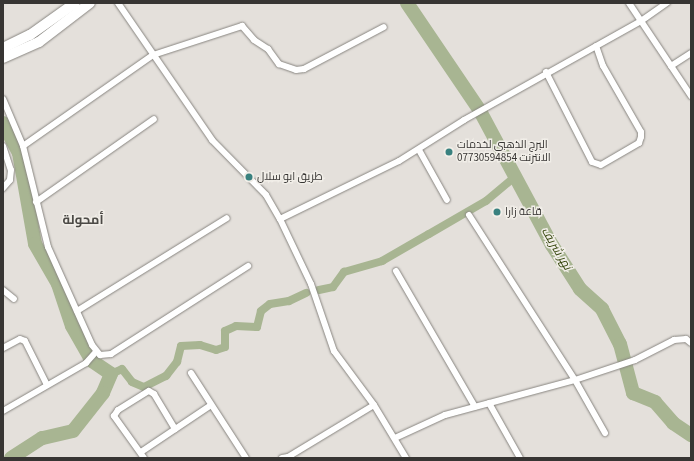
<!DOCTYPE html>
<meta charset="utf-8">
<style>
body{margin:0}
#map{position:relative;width:694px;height:461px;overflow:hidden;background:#e4e0db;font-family:"Source Sans 3",Cairo,sans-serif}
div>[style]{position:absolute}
.canal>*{height:8px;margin:-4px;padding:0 4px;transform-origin:4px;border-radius:4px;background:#a8b592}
.river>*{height:14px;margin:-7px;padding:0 7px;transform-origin:7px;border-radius:7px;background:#a8b592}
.roads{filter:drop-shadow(0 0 1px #888580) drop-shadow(0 0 1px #888580)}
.minor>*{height:6px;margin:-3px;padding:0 3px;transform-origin:3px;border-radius:3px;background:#fff}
.primary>*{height:10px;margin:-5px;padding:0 5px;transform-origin:5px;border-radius:5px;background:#fff}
.dots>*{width:11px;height:11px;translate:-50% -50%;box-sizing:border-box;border:2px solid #f1eee8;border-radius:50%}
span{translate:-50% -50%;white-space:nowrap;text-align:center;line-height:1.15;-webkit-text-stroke:3px #f1eee8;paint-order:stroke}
.poi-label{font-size:11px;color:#373533}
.left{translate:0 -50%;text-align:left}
.water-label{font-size:12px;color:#35460d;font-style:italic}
.quarter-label{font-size:13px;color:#4c4a46;font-weight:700}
.frame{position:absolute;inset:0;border:4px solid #373533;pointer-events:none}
</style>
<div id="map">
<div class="canal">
<i style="left:319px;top:290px;width:14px;rotate:-12deg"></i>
<i style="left:333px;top:287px;width:19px;rotate:-54deg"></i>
<i style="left:344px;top:272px;width:40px;rotate:-16deg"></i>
<i style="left:382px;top:261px;width:54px;rotate:-29.9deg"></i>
<i style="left:429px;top:234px;width:66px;rotate:-30.1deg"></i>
<i style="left:486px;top:201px;width:38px;rotate:-40deg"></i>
<i style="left:111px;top:374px;width:12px;rotate:-24deg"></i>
<i style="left:122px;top:369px;width:16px;rotate:52deg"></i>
<i style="left:132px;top:382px;width:13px;rotate:23deg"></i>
<i style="left:144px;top:387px;width:25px;rotate:-27deg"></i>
<i style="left:166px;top:376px;width:18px;rotate:-52deg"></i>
<i style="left:177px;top:362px;width:16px;rotate:-76deg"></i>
<i style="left:181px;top:346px;width:19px;rotate:-3deg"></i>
<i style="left:200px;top:345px;width:17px;rotate:17deg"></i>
<i style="left:216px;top:350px;width:9px;rotate:-18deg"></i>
<i style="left:225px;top:347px;width:16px;rotate:-90deg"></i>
<i style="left:225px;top:331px;width:12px;rotate:-24deg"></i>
<i style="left:236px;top:326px;width:21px;rotate:3deg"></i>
<i style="left:257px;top:327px;width:16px;rotate:-76deg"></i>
<i style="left:261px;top:311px;width:11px;rotate:-38deg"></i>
<i style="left:270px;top:304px;width:19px;rotate:-9deg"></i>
<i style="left:289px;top:301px;width:19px;rotate:-25deg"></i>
</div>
<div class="river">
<i style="left:407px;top:3px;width:130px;rotate:55.9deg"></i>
<i style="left:480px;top:111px;width:152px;rotate:61.8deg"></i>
<i style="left:552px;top:245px;width:52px;rotate:57.5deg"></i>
<i style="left:580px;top:289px;width:30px;rotate:42deg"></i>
<i style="left:602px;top:309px;width:39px;rotate:63deg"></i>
<i style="left:620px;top:344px;width:51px;rotate:75.1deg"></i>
<i style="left:633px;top:393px;width:24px;rotate:22deg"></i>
<i style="left:655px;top:402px;width:28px;rotate:49deg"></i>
<i style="left:673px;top:423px;width:22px;rotate:34deg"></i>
<i style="left:3px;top:123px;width:34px;rotate:62deg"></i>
<i style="left:19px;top:153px;width:92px;rotate:80deg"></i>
<i style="left:35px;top:244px;width:46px;rotate:60.1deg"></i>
<i style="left:58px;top:284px;width:44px;rotate:71.6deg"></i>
<i style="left:72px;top:326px;width:40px;rotate:60.3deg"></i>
<i style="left:92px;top:361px;width:23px;rotate:34deg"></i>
<i style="left:111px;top:374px;width:21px;rotate:113deg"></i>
<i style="left:103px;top:393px;width:48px;rotate:128.3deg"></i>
<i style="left:73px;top:431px;width:32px;rotate:167deg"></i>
<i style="left:42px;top:438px;width:37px;rotate:147deg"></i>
</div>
<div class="roads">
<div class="minor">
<i style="left:118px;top:3px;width:166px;rotate:55.5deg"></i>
<i style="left:212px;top:140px;width:77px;rotate:45.5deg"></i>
<i style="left:266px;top:195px;width:28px;rotate:60deg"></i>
<i style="left:280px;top:219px;width:72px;rotate:64.5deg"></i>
<i style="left:311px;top:284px;width:71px;rotate:71.1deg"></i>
<i style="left:334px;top:351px;width:67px;rotate:53.5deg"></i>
<i style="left:374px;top:405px;width:62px;rotate:58.9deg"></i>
<i style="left:629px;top:3px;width:112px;rotate:56.3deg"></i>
<i style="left:671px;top:66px;width:24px;rotate:-33deg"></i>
<i style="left:546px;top:72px;width:101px;rotate:62.9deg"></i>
<i style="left:592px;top:162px;width:9px;rotate:18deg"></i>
<i style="left:601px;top:165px;width:44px;rotate:-30.1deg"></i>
<i style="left:639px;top:143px;width:6px;rotate:-72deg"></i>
<i style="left:641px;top:137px;width:5px;rotate:-90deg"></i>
<i style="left:641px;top:132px;width:76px;rotate:-119.9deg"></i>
<i style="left:603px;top:66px;width:21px;rotate:-109deg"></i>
<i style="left:3px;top:99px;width:51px;rotate:66.9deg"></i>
<i style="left:23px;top:146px;width:104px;rotate:76.1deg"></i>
<i style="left:48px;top:247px;width:107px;rotate:65.8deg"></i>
<i style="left:92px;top:345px;width:13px;rotate:51deg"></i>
<i style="left:100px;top:355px;width:11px;rotate:-5deg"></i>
<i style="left:111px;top:354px;width:163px;rotate:-32.7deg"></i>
<i style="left:3px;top:146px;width:25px;rotate:72deg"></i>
<i style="left:11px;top:170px;width:10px;rotate:96deg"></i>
<i style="left:10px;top:180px;width:11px;rotate:131deg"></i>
<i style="left:23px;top:146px;width:159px;rotate:-35deg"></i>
<i style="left:153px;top:55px;width:94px;rotate:-18deg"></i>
<i style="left:242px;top:26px;width:18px;rotate:49deg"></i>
<i style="left:254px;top:40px;width:17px;rotate:33deg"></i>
<i style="left:268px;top:49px;width:19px;rotate:54deg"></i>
<i style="left:279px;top:64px;width:18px;rotate:19deg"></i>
<i style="left:296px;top:70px;width:8px;rotate:-7deg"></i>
<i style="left:304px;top:69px;width:90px;rotate:-27.7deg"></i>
<i style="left:419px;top:150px;width:57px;rotate:60.8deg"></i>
<i style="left:36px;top:202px;width:144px;rotate:-35.1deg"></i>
<i style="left:469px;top:215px;width:196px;rotate:57.3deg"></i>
<i style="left:575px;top:380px;width:61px;rotate:60.5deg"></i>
<i style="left:280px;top:219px;width:132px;rotate:-26deg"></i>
<i style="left:399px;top:161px;width:77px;rotate:-32.2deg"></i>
<i style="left:464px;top:120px;width:203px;rotate:-29.2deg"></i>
<i style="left:641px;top:21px;width:32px;rotate:-35deg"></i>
<i style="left:396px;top:271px;width:157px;rotate:59.8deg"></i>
<i style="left:3px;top:290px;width:14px;rotate:39deg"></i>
<i style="left:77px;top:311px;width:176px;rotate:-31.8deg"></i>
<i style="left:3px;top:348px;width:19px;rotate:-28deg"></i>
<i style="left:20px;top:339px;width:5px;rotate:22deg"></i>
<i style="left:25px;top:341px;width:49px;rotate:63.4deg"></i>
<i style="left:191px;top:373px;width:101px;rotate:57.1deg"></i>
<i style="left:489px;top:403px;width:63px;rotate:60.6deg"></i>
<i style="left:3px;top:411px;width:96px;rotate:-30deg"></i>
<i style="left:86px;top:363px;width:15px;rotate:-48deg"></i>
<i style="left:395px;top:438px;width:55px;rotate:-24.7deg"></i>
<i style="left:445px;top:415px;width:135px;rotate:-15.1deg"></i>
<i style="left:575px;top:380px;width:63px;rotate:-18.4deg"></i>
<i style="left:635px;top:360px;width:44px;rotate:-27.1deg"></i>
<i style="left:674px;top:340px;width:12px;rotate:-5deg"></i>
<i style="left:686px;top:339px;width:6px;rotate:39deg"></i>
<i style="left:141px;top:452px;width:84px;rotate:-33.9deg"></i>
<i style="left:144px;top:458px;width:52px;rotate:-125.5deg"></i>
<i style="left:114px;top:416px;width:7px;rotate:-56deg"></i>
<i style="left:118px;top:410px;width:36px;rotate:-32deg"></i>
<i style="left:149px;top:391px;width:6px;rotate:31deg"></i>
<i style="left:154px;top:394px;width:41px;rotate:59deg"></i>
<i style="left:282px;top:458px;width:6px;rotate:-9deg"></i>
<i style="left:288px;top:457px;width:100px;rotate:-31.2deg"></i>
</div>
<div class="primary">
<i style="left:3px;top:48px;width:30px;rotate:-26deg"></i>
<i style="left:30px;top:35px;width:55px;rotate:-35.4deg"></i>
<i style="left:3px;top:58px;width:39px;rotate:-24deg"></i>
<i style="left:39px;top:42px;width:64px;rotate:-37.4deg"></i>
</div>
</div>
<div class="dots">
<i style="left:449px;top:152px;background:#39817f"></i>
<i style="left:249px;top:177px;background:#39817f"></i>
<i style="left:497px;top:212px;background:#39817f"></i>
</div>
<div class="poi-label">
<span class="left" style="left:457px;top:152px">البرج الذهبي لخدمات<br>الانترنت 07730594854</span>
<span class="left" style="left:257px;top:177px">طريق ابو سلال</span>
<span class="left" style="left:505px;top:212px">قاعة زارا</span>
</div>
<div class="water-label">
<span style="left:556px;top:249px;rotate:59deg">نهر شريف</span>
</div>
<div class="quarter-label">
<span style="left:83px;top:220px">أمحولة</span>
</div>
<div class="frame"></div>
</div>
